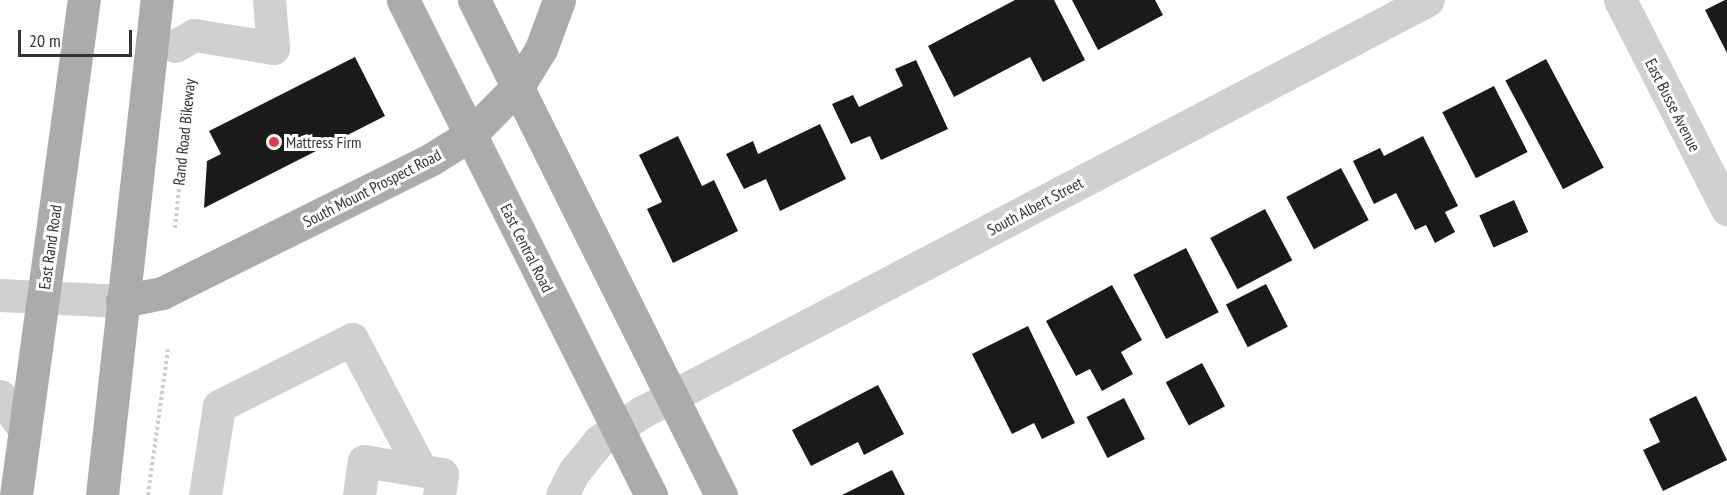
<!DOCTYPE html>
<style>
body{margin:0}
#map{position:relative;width:1727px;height:495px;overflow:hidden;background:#fff;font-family:"PT Sans Narrow",sans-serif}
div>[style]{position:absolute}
.building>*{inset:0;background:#1a1a1a;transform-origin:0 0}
.path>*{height:4px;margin-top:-2px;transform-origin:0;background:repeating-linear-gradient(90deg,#cdcdcd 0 3px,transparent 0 6px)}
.minor>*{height:33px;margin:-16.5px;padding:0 16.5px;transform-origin:16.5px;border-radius:16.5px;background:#d0d0d0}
.major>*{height:33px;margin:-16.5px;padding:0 16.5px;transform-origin:16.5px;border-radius:16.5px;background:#ababab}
.dots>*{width:16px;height:16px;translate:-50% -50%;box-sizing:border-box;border:3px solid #fff;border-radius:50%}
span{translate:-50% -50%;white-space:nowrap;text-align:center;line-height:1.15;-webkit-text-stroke:6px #fff;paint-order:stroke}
.street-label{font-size:16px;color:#333}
.poi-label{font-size:16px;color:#333}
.left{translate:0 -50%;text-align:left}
.scale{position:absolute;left:18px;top:30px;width:114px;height:27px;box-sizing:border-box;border:3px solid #333;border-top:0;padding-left:8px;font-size:18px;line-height:21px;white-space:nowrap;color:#333;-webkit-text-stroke:4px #fff;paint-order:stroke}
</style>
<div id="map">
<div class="building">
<i style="clip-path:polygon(1015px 0,1054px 0,1085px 60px,1043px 82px,1030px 57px,954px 97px,928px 46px)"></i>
<i style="clip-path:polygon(1072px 0,1155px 0,1163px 15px,1098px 50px)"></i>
<i style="clip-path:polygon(1725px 0,1727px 0,1727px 53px,1705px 10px)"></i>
<i style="clip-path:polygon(355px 57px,385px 116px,204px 208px,207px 161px,221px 154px,209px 131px)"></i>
<i style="left:1546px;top:59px;width:123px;height:46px;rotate:62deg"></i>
<i style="clip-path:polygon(916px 60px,948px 129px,881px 160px,870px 136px,851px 144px,832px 104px,853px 95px,859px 107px,903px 86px,895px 69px)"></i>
<i style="left:1494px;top:86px;width:74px;height:58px;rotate:63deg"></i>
<i style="clip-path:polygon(820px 124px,846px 179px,780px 211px,766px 179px,744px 189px,726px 154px,753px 141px,758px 154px)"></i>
<i style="clip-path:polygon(678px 136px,702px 186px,714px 180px,738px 231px,673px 263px,647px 209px,662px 202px,639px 155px)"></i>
<i style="clip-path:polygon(1423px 136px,1458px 206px,1445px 212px,1455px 232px,1435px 243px,1426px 225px,1415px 230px,1396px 193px,1374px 204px,1353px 161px,1380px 148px,1384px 156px)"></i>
<i style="left:1341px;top:168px;width:59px;height:62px;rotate:62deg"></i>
<i style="left:1514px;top:200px;width:35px;height:38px;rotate:66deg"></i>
<i style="left:1265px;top:209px;width:58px;height:62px;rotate:62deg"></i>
<i style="left:1186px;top:248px;width:72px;height:59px;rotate:63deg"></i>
<i style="left:1266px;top:284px;width:48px;height:45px;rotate:63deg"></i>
<i style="clip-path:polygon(1112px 285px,1142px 340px,1121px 352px,1133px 374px,1102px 391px,1090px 369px,1076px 376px,1046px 321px)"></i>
<i style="clip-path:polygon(1028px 326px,1075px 423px,1042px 439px,1034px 423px,1012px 434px,972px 354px)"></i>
<i style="left:1202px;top:363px;width:49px;height:41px;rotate:62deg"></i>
<i style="clip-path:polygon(878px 385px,904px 434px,864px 455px,858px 442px,811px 466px,792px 430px)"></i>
<i style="clip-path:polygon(1696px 396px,1727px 460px,1663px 491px,1643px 450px,1660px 442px,1649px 419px)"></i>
<i style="left:1124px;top:398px;width:46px;height:42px;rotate:63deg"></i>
<i style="clip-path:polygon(892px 470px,905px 495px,842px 495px)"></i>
</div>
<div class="path">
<i style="left:175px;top:228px;width:151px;rotate:-84.3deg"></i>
<i style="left:148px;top:495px;width:147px;rotate:-82.2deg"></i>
</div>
<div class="minor">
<i style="left:1620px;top:0;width:235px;rotate:62.9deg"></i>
<i style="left:175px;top:46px;width:22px;rotate:-30deg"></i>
<i style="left:194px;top:35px;width:80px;rotate:9.3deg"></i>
<i style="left:273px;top:48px;width:48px;rotate:-94.8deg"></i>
<i style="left:0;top:295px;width:122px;rotate:2.8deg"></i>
<i style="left:0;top:396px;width:42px;rotate:53.7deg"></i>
<i style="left:205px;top:495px;width:90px;rotate:-81.1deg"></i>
<i style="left:219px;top:406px;width:149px;rotate:-26.7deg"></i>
<i style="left:352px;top:339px;width:148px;rotate:62.2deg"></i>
<i style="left:359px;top:495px;width:34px;rotate:-82deg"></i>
<i style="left:364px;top:461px;width:79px;rotate:9.5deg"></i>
<i style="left:442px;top:474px;width:21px;rotate:98deg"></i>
<i style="left:562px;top:495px;width:25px;rotate:-63deg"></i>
<i style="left:573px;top:473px;width:41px;rotate:-50.9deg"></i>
<i style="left:599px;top:441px;width:52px;rotate:-34deg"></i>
<i style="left:642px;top:412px;width:887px;rotate:-27.66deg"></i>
</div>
<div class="major">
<i style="left:403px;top:0;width:554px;rotate:63.39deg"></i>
<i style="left:474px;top:0;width:553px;rotate:63.48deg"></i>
<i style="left:122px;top:301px;width:41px;rotate:-11.3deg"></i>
<i style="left:162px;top:293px;width:299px;rotate:-26.4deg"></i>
<i style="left:430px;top:160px;width:47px;rotate:-32deg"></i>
<i style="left:470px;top:135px;width:69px;rotate:-45.6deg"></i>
<i style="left:518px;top:86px;width:44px;rotate:-58.1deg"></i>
<i style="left:541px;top:49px;width:52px;rotate:-69.8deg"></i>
<i style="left:16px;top:495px;width:500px;rotate:-82.2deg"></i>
<i style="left:102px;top:495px;width:498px;rotate:-83.7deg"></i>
</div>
<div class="dots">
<i style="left:274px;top:142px;background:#e63946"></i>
</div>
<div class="street-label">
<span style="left:1673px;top:105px;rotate:63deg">East Busse Avenue</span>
<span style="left:184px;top:132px;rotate:-84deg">Rand Road Bikeway</span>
<span style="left:372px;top:188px;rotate:-27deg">South Mount Prospect Road</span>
<span style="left:1035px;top:206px;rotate:-28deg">South Albert Street</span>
<span style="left:50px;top:247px;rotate:-82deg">East Rand Road</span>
<span style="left:527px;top:248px;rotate:63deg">East Central Road</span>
</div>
<div class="poi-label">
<span class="left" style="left:286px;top:142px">Mattress Firm</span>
</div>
<div class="scale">20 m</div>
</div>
